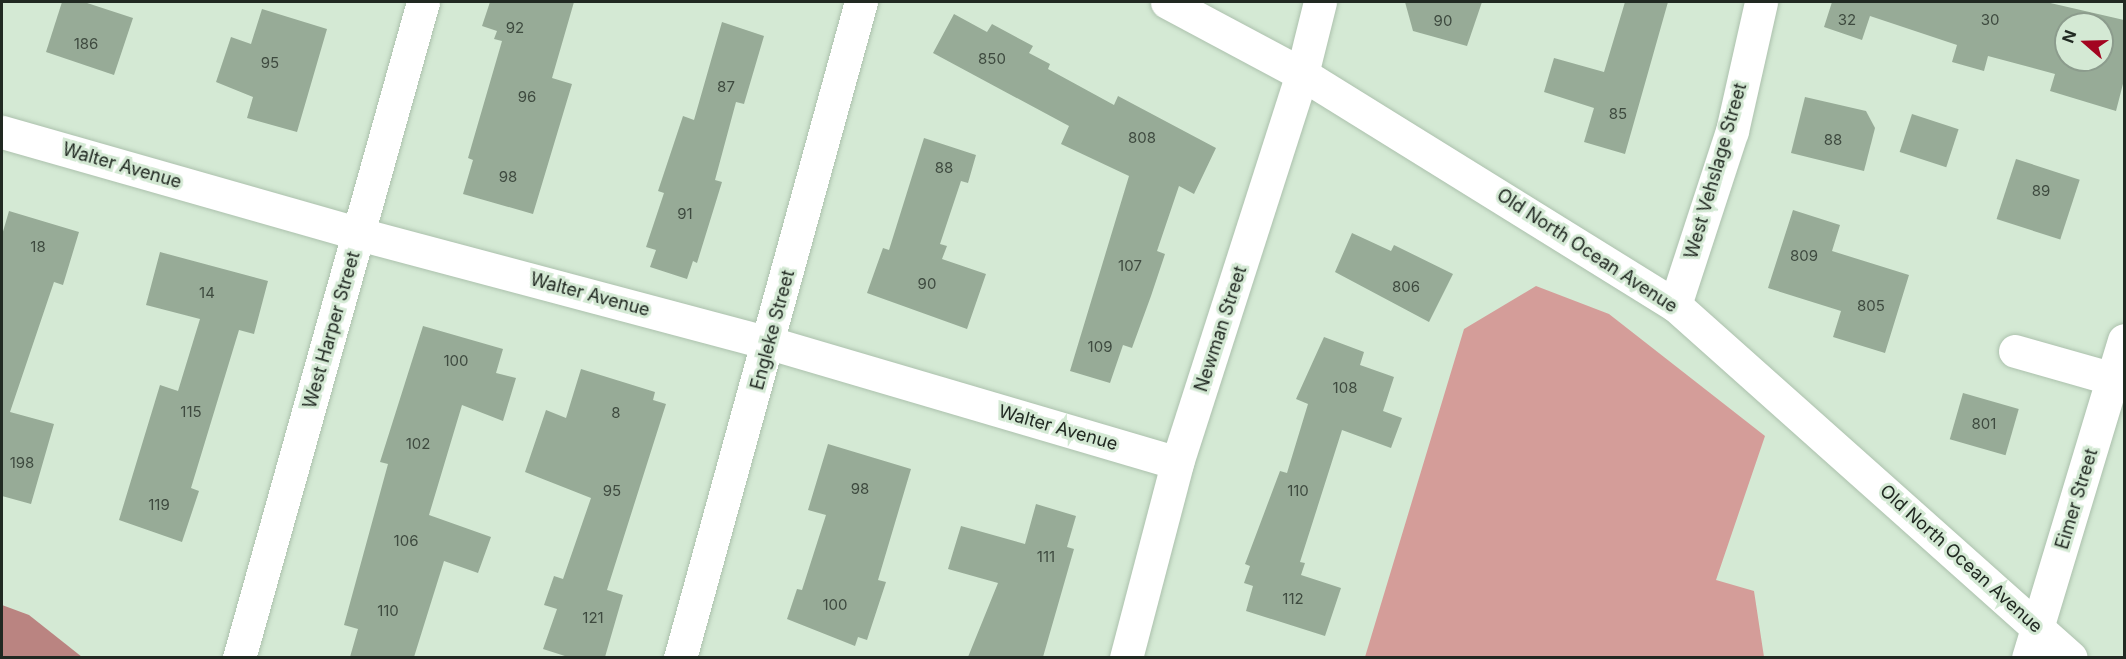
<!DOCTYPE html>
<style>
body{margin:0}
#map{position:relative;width:2126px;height:659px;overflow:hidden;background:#d4e9d4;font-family:Inter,sans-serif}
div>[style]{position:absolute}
.forest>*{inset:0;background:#d49d99}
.water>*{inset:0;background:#ba8481}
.building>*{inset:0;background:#97ab97;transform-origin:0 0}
.roads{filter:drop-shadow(0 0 2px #acc1ad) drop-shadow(0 0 2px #acc1ad)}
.minor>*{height:33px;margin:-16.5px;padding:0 16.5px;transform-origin:16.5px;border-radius:16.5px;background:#fff}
span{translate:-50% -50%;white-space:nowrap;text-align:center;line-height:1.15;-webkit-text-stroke:6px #d4e9d4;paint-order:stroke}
.number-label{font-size:15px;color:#3e4a3f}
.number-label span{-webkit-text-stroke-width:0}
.street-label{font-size:18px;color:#212922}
.frame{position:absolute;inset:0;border:3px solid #212922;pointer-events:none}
.north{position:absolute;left:2054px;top:12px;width:60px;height:60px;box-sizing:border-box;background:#d4e9d4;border:2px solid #8c9c8d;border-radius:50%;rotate:290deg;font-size:16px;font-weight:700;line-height:24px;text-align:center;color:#212922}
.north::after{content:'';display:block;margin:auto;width:21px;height:27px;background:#a30520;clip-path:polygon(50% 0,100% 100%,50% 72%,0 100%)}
</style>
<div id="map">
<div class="forest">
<i style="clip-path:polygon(1536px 286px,1609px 314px,1765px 436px,1716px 580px,1754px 591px,1764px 657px,1365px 657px,1464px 329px)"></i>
</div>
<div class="water">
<i style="clip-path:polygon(2px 605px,29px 615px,82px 657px,2px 657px)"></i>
</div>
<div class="building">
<i style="clip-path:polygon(62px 2px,84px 2px,133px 18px,114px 75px,46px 52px)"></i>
<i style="clip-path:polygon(490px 2px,574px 2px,552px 78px,572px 84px,533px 214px,463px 194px,473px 160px,468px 158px,502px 41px,494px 39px,497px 31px,482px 26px)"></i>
<i style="clip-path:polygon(1405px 2px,1482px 2px,1467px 46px,1413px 31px)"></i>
<i style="clip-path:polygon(1625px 2px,1668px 2px,1625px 154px,1584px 142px,1594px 108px,1544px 92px,1554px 58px,1604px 72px)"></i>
<i style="clip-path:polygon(evenodd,1832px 2px,2046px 2px,2124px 20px,2124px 80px,2116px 111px,2050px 91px,2055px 74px,1988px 56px,1984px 71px,1952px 62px,1957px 45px,1870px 16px,1862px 40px,1824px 27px,1832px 2px,2066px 24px,2102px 24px,2102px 60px,2066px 60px,2066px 24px)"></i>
<i style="clip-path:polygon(262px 9px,327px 29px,297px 132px,247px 118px,253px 97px,216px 82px,231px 37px,251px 44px)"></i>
<i style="clip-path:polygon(954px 14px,987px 32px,992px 24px,1033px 46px,1029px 53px,1050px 64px,1048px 69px,1114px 105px,1118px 96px,1216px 148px,1194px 194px,1179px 186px,1157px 251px,1165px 254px,1151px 296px,1132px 348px,1123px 345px,1110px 383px,1070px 371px,1129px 176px,1061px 144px,1069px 126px,933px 53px)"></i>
<i style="clip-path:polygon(722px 22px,764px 36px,744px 104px,736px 102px,715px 180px,722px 182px,697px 263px,693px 261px,687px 279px,650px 267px,656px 250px,646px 247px,664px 193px,658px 191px,683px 116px,694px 120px)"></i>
<i style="clip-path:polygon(1805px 97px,1866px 111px,1875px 128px,1864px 171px,1791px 153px)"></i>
<i style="left:1912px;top:114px;width:49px;height:40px;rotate:18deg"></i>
<i style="clip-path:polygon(924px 138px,976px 155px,968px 183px,961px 181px,940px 244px,947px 246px,942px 259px,986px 274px,967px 329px,867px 293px,883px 248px,889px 250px)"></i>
<i style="left:2016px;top:159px;width:67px;height:63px;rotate:18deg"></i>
<i style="clip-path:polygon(1793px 210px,1840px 225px,1832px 251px,1909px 275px,1885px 353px,1833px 337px,1841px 311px,1768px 288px)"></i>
<i style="clip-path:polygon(9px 211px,79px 232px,63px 285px,54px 282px,10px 412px,54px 424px,31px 504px,2px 496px,2px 235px)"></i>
<i style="clip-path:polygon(1352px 233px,1391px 251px,1394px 245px,1453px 274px,1429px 322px,1335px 272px)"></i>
<i style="clip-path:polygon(160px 252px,268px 281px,254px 334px,239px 330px,191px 488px,199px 491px,182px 542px,119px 520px,160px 385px,178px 391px,200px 319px,146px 305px)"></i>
<i style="clip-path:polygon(423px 326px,503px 349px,496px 373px,516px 378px,503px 421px,462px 405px,429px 515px,491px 537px,478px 573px,444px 561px,414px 657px,350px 657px,358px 629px,344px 625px,388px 464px,380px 462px)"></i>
<i style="clip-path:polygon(1324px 337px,1364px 352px,1360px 365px,1394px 377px,1383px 411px,1402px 418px,1391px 448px,1342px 430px,1300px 562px,1305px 563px,1301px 575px,1341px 588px,1325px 636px,1246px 611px,1253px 586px,1244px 583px,1250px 566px,1245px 564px,1280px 471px,1287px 473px,1308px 404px,1296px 399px)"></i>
<i style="clip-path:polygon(581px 369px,655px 392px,653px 400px,666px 404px,607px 590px,623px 595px,605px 657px,568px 657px,543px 649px,557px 609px,544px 605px,554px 576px,563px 579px,591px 498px,525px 472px,546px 410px,566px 418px)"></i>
<i style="left:1963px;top:393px;width:58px;height:48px;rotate:16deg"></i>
<i style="clip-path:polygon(828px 444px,911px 469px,878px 580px,886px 582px,867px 640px,858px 637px,855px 646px,787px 619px,797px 589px,802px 590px,826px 515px,808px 510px)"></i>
<i style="clip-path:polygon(1036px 504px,1076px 516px,1067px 547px,1074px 549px,1043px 657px,968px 657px,998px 583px,948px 569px,961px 526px,1025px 544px)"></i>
</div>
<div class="roads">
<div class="minor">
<i style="left:1167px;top:2px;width:153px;rotate:28.1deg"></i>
<i style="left:1302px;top:74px;width:439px;rotate:31.8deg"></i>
<i style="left:1675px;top:305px;width:530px;rotate:41.71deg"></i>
<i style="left:2px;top:132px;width:371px;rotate:15.9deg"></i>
<i style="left:359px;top:234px;width:425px;rotate:14.9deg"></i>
<i style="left:770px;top:343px;width:424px;rotate:16.4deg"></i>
<i style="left:1675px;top:305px;width:183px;rotate:-71.9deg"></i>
<i style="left:1732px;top:131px;width:132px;rotate:-77.3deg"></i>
<i style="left:2015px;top:351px;width:113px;rotate:15.9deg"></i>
<i style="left:239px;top:658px;width:681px;rotate:-74.33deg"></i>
<i style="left:680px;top:658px;width:681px;rotate:-74.58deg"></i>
<i style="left:1126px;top:658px;width:202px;rotate:-75.3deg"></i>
<i style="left:1177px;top:463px;width:409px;rotate:-72.2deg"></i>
<i style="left:1302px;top:74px;width:74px;rotate:-76deg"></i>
<i style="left:2028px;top:658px;width:332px;rotate:-73.2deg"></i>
</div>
</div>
<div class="number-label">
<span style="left:1847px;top:20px">32</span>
<span style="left:1990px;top:20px">30</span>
<span style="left:1443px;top:21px">90</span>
<span style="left:515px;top:28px">92</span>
<span style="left:86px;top:44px">186</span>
<span style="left:992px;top:59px">850</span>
<span style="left:270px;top:63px">95</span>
<span style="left:726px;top:87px">87</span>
<span style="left:527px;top:97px">96</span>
<span style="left:1618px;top:114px">85</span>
<span style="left:1142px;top:138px">808</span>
<span style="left:1833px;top:140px">88</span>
<span style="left:944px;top:168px">88</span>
<span style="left:508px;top:177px">98</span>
<span style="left:2041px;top:191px">89</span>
<span style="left:685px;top:214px">91</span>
<span style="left:38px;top:247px">18</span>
<span style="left:1804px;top:256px">809</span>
<span style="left:1130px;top:266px">107</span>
<span style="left:927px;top:284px">90</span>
<span style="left:1406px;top:287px">806</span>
<span style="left:207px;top:293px">14</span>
<span style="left:1871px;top:306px">805</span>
<span style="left:1100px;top:347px">109</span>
<span style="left:456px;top:361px">100</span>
<span style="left:1345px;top:388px">108</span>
<span style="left:191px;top:412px">115</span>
<span style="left:616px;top:413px">8</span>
<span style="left:1984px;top:424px">801</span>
<span style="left:418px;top:444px">102</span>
<span style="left:22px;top:463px">198</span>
<span style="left:860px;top:489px">98</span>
<span style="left:612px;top:491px">95</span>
<span style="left:1298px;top:491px">110</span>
<span style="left:159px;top:505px">119</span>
<span style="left:406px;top:541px">106</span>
<span style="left:1046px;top:557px">111</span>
<span style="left:1293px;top:599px">112</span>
<span style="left:835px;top:605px">100</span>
<span style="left:388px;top:611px">110</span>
<span style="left:593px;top:618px">121</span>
</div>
<div class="street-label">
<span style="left:122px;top:166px;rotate:16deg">Walter Avenue</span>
<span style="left:1716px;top:171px;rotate:-74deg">West Vehslage Street</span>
<span style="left:1587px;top:251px;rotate:33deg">Old North Ocean Avenue</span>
<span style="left:590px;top:295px;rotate:15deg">Walter Avenue</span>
<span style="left:1221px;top:329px;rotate:-72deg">Newman Street</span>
<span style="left:332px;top:330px;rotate:-74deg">West Harper Street</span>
<span style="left:773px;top:330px;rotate:-75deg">Engleke Street</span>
<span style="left:1058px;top:428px;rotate:16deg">Walter Avenue</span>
<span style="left:2077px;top:499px;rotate:-73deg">Eimer Street</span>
<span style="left:1961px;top:559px;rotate:42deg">Old North Ocean Avenue</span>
</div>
<div class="frame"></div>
<div class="north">N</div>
</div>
